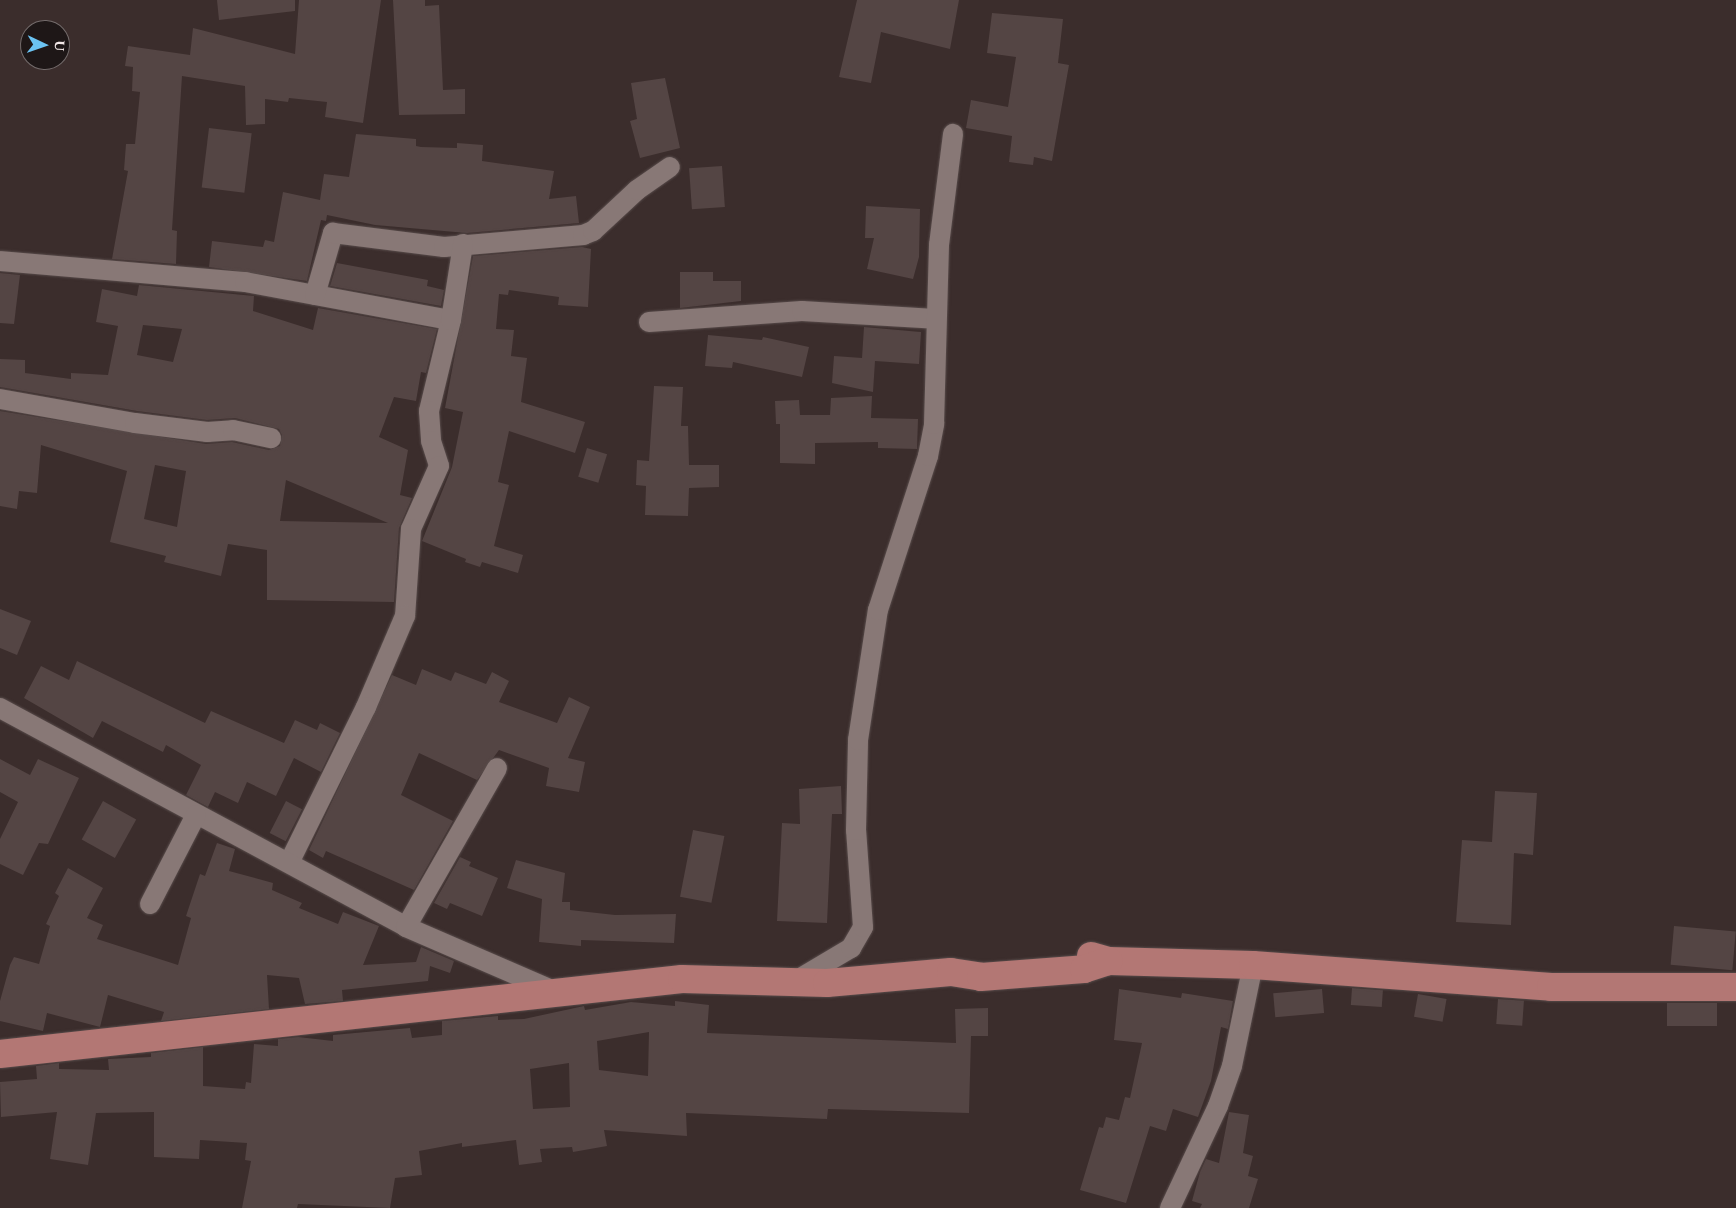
<!DOCTYPE html>
<style>
body{margin:0}
#map{position:relative;width:1736px;height:1208px;overflow:hidden;background:#3b2d2c;font-family:Spectral,serif}
div>[style]{position:absolute}
.building>*{inset:0;background:#544544;transform-origin:0 0}
.roads{filter:drop-shadow(0 0 1px #584c4b) drop-shadow(0 0 1px #584c4b)}
.minor>*{height:20px;margin:-10px;padding:0 10px;transform-origin:10px;border-radius:10px;background:#887876}
.primary>*{height:28px;margin:-14px;padding:0 14px;transform-origin:14px;border-radius:14px;background:#b37774}
span{translate:-50% -50%;white-space:nowrap;text-align:center;line-height:1.15;-webkit-text-stroke:5px #1e1717;paint-order:stroke}
.north{position:absolute;left:20px;top:20px;width:50px;height:50px;box-sizing:border-box;background:#1e1717;border:1px solid #736b6b;border-radius:50%;rotate:93deg;font-size:14px;font-weight:700;line-height:20px;text-align:center;color:#f3e9e8}
.north::after{content:'';display:block;margin:auto;width:18px;height:22px;background:#6bc3f2;clip-path:polygon(50% 0,100% 100%,50% 72%,0 100%)}
</style>
<div id="map">
<div class="building">
<i style="clip-path:polygon(217px 0,295px 0,295px 11px,219px 20px)"></i>
<i style="clip-path:polygon(299px 0,381px 0,363px 123px,325px 117px,327px 102px,289px 98px,288px 102px,265px 99px,265px 124px,246px 125px,245px 86px,182px 76px,172px 230px,177px 231px,176px 264px,112px 259px,128px 171px,124px 170px,126px 144px,135px 144px,140px 92px,132px 91px,133px 67px,125px 66px,128px 46px,190px 55px,193px 28px,295px 54px)"></i>
<i style="clip-path:polygon(393px 0,425px 0,425px 6px,439px 5px,443px 90px,465px 89px,465px 114px,399px 115px)"></i>
<i style="clip-path:polygon(857px 0,959px 0,950px 49px,881px 32px,871px 83px,839px 77px)"></i>
<i style="clip-path:polygon(992px 13px,1063px 19px,1058px 63px,1069px 65px,1052px 161px,1034px 157px,1033px 165px,1009px 162px,1012px 136px,966px 128px,971px 100px,1008px 107px,1016px 57px,987px 53px)"></i>
<i style="clip-path:polygon(665px 78px,680px 148px,640px 158px,630px 121px,637px 119px,631px 83px)"></i>
<i style="left:209px;top:128px;width:43px;height:60px;rotate:7deg"></i>
<i style="clip-path:polygon(356px 134px,416px 139px,416px 146px,421px 147px,457px 148px,457px 143px,483px 145px,482px 161px,554px 171px,549px 199px,576px 196px,579px 223px,467px 233px,375px 225px,327px 215px,326px 221px,321px 220px,307px 281px,209px 267px,212px 241px,263px 247px,265px 240px,274px 242px,283px 192px,320px 200px,324px 174px,349px 177px)"></i>
<i style="left:722px;top:166px;width:41px;height:33px;rotate:86deg"></i>
<i style="clip-path:polygon(866px 206px,920px 209px,919px 257px,913px 279px,867px 269px,874px 238px,865px 238px)"></i>
<i style="clip-path:polygon(582px 247px,591px 249px,588px 307px,558px 305px,559px 297px,509px 290px,508px 295px,499px 294px,496px 329px,514px 330px,511px 356px,527px 358px,521px 402px,585px 422px,575px 453px,509px 431px,498px 482px,509px 485px,494px 546px,523px 555px,518px 573px,482px 562px,480px 567px,465px 562px,466px 559px,422px 541px,452px 467px,463px 412px,445px 408px,473px 256px)"></i>
<i style="clip-path:polygon(337px 263px,428px 280px,427px 286px,444px 290px,441px 306px,330px 286px)"></i>
<i style="clip-path:polygon(680px 272px,713px 272px,713px 281px,741px 281px,741px 301px,680px 308px)"></i>
<i style="clip-path:polygon(0 273px,20px 275px,14px 324px,0 323px)"></i>
<i style="clip-path:polygon(evenodd,139px 285px,254px 296px,253px 311px,313px 330px,318px 308px,437px 329px,426px 373px,421px 372px,416px 401px,394px 397px,379px 437px,408px 450px,400px 495px,412px 498px,399px 528px,394px 602px,267px 600px,267px 550px,228px 544px,221px 576px,164px 562px,166px 556px,110px 542px,127px 471px,41px 445px,37px 493px,19px 491px,17px 509px,0 506px,0 411px,206px 444px,232px 442px,269px 450px,280px 446px,282px 435px,279px 429px,235px 418px,207px 420px,137px 411px,0 387px,0 359px,25px 360px,25px 373px,71px 379px,71px 373px,108px 375px,118px 326px,96px 322px,102px 289px,137px 296px,139px 285px,143px 325px,182px 329px,173px 362px,137px 355px,143px 325px,139px 285px,155px 465px,186px 471px,177px 527px,144px 519px,155px 465px,139px 285px,286px 480px,388px 523px,280px 521px,286px 480px)"></i>
<i style="clip-path:polygon(864px 327px,921px 332px,919px 364px,875px 361px,873px 392px,832px 383px,834px 356px,862px 358px)"></i>
<i style="clip-path:polygon(708px 335px,762px 340px,763px 337px,809px 347px,802px 377px,733px 362px,732px 368px,705px 366px)"></i>
<i style="clip-path:polygon(654px 386px,683px 387px,681px 426px,688px 426px,689px 465px,719px 465px,719px 487px,689px 488px,688px 516px,645px 515px,646px 486px,636px 485px,637px 460px,649px 461px)"></i>
<i style="clip-path:polygon(872px 396px,871px 418px,918px 419px,917px 449px,878px 448px,878px 442px,815px 443px,815px 464px,780px 463px,780px 424px,776px 424px,775px 401px,799px 400px,800px 415px,830px 415px,831px 398px)"></i>
<i style="left:587px;top:448px;width:21px;height:30px;rotate:17deg"></i>
<i style="clip-path:polygon(0 609px,31px 621px,17px 655px,0 648px)"></i>
<i style="clip-path:polygon(77px 661px,205px 723px,211px 711px,284px 743px,295px 720px,317px 730px,320px 723px,340px 733px,321px 772px,294px 758px,276px 796px,247px 782px,238px 803px,215px 792px,208px 807px,186px 795px,201px 765px,166px 745px,163px 752px,102px 721px,93px 738px,24px 698px,41px 666px,69px 680px)"></i>
<i style="clip-path:polygon(422px 669px,451px 681px,455px 672px,486px 684px,492px 672px,509px 681px,499px 702px,557px 723px,569px 697px,590px 707px,568px 758px,585px 762px,579px 792px,546px 786px,549px 768px,499px 750px,477px 780px,419px 753px,401px 795px,453px 821px,414px 890px,326px 851px,323px 858px,309px 850px,392px 675px,416px 685px)"></i>
<i style="clip-path:polygon(0 759px,30px 775px,38px 759px,79px 778px,48px 844px,39px 843px,23px 875px,0 864px,0 839px,18px 802px,0 792px)"></i>
<i style="clip-path:polygon(841px 786px,842px 814px,832px 814px,827px 923px,777px 921px,782px 823px,800px 824px,799px 789px)"></i>
<i style="clip-path:polygon(1495px 791px,1537px 793px,1533px 855px,1514px 853px,1511px 925px,1456px 922px,1462px 840px,1492px 842px)"></i>
<i style="left:103px;top:801px;width:38px;height:44px;rotate:29deg"></i>
<i style="left:286px;top:801px;width:18px;height:36px;rotate:27deg"></i>
<i style="left:693px;top:830px;width:32px;height:68px;rotate:11deg"></i>
<i style="clip-path:polygon(217px 843px,235px 849px,229px 871px,273px 883px,272px 890px,302px 903px,299px 908px,338px 924px,343px 912px,379px 926px,363px 965px,416px 962px,421px 947px,454px 961px,450px 973px,430px 966px,428px 981px,342px 990px,343px 1001px,305px 1004px,299px 978px,267px 975px,269px 1009px,161px 1021px,164px 1012px,108px 995px,100px 1027px,47px 1013px,43px 1031px,0 1021px,0 1001px,10px 965px,14px 957px,39px 964px,50px 926px,46px 924px,59px 896px,55px 893px,68px 868px,103px 888px,87px 918px,103px 925px,97px 939px,178px 965px,191px 918px,186px 916px,200px 874px,205px 876px)"></i>
<i style="clip-path:polygon(460px 857px,471px 862px,469px 866px,498px 878px,482px 916px,450px 903px,447px 909px,434px 903px)"></i>
<i style="clip-path:polygon(516px 860px,565px 873px,562px 902px,570px 902px,570px 910px,615px 915px,676px 914px,674px 943px,581px 940px,581px 946px,539px 942px,542px 899px,507px 888px)"></i>
<i style="left:1674px;top:926px;width:62px;height:39px;rotate:5deg"></i>
<i style="left:1352px;top:988px;width:31px;height:17px;rotate:4deg"></i>
<i style="clip-path:polygon(1119px 989px,1181px 998px,1182px 993px,1233px 1001px,1228px 1029px,1221px 1027px,1211px 1081px,1198px 1117px,1173px 1109px,1166px 1131px,1150px 1126px,1126px 1203px,1080px 1190px,1099px 1127px,1103px 1128px,1106px 1117px,1119px 1120px,1125px 1097px,1130px 1098px,1142px 1043px,1114px 1040px)"></i>
<i style="left:1322px;top:989px;width:24px;height:49px;rotate:85deg"></i>
<i style="left:1418px;top:994px;width:29px;height:23px;rotate:10deg"></i>
<i style="left:1498px;top:999px;width:26px;height:25px;rotate:4deg"></i>
<i style="clip-path:polygon(evenodd,675px 1001px,709px 1005px,707px 1033px,956px 1043px,955px 1009px,988px 1008px,988px 1036px,971px 1036px,969px 1113px,828px 1109px,827px 1119px,686px 1113px,687px 1136px,604px 1130px,607px 1146px,573px 1152px,572px 1147px,540px 1149px,542px 1162px,519px 1165px,516px 1140px,462px 1147px,462px 1143px,419px 1151px,422px 1175px,395px 1178px,390px 1208px,298px 1204px,297px 1208px,242px 1208px,251px 1161px,245px 1160px,247px 1143px,200px 1140px,199px 1159px,154px 1157px,154px 1112px,96px 1113px,88px 1165px,50px 1159px,57px 1112px,1px 1117px,0 1082px,37px 1079px,36px 1066px,59px 1063px,59px 1069px,109px 1070px,108px 1059px,151px 1057px,151px 1053px,203px 1047px,203px 1086px,245px 1089px,246px 1082px,251px 1083px,254px 1044px,278px 1046px,278px 1039px,298px 1037px,333px 1041px,333px 1035px,410px 1028px,412px 1038px,442px 1035px,442px 1021px,498px 1016px,498px 1020px,524px 1019px,584px 1006px,585px 1010px,631px 1002px,675px 1006px,675px 1001px,649px 1032px,648px 1076px,599px 1070px,597px 1041px,649px 1032px,675px 1001px,569px 1063px,570px 1107px,533px 1109px,530px 1069px,569px 1063px)"></i>
<i style="left:1667px;top:1003px;width:50px;height:23px"></i>
<i style="clip-path:polygon(1229px 1112px,1249px 1115px,1243px 1153px,1253px 1156px,1248px 1176px,1258px 1179px,1249px 1208px,1200px 1208px,1202px 1204px,1192px 1201px,1200px 1172px,1206px 1159px,1219px 1163px)"></i>
</div>
<div class="roads">
<div class="minor">
<i style="left:0;top:261px;width:246px;rotate:4.9deg"></i>
<i style="left:245px;top:282px;width:209px;rotate:10.5deg"></i>
<i style="left:451px;top:320px;width:94px;rotate:103.6deg"></i>
<i style="left:429px;top:411px;width:30px;rotate:86deg"></i>
<i style="left:431px;top:441px;width:26px;rotate:72deg"></i>
<i style="left:439px;top:466px;width:69px;rotate:114deg"></i>
<i style="left:411px;top:529px;width:87px;rotate:93.9deg"></i>
<i style="left:405px;top:616px;width:99px;rotate:113.2deg"></i>
<i style="left:366px;top:707px;width:172px;rotate:116.3deg"></i>
<i style="left:315px;top:295px;width:65px;rotate:-73.8deg"></i>
<i style="left:333px;top:233px;width:112px;rotate:7.2deg"></i>
<i style="left:444px;top:247px;width:140px;rotate:-4.9deg"></i>
<i style="left:583px;top:235px;width:11px;rotate:-22deg"></i>
<i style="left:593px;top:231px;width:60px;rotate:-43deg"></i>
<i style="left:637px;top:190px;width:40px;rotate:-34.9deg"></i>
<i style="left:451px;top:320px;width:77px;rotate:-81deg"></i>
<i style="left:649px;top:322px;width:153px;rotate:-4.1deg"></i>
<i style="left:802px;top:311px;width:133px;rotate:3.4deg"></i>
<i style="left:0;top:399px;width:137px;rotate:10.1deg"></i>
<i style="left:135px;top:423px;width:73px;rotate:7.1deg"></i>
<i style="left:207px;top:432px;width:26px;rotate:-4deg"></i>
<i style="left:233px;top:430px;width:39px;rotate:12deg"></i>
<i style="left:0;top:708px;width:461px;rotate:28.3deg"></i>
<i style="left:406px;top:927px;width:163px;rotate:23.4deg"></i>
<i style="left:150px;top:904px;width:100px;rotate:-62.7deg"></i>
<i style="left:406px;top:927px;width:183px;rotate:-60.2deg"></i>
<i style="left:792px;top:983px;width:69px;rotate:-30.7deg"></i>
<i style="left:851px;top:948px;width:24px;rotate:-60deg"></i>
<i style="left:863px;top:927px;width:97px;rotate:-94.1deg"></i>
<i style="left:856px;top:830px;width:90px;rotate:-88.7deg"></i>
<i style="left:858px;top:740px;width:132px;rotate:-81.3deg"></i>
<i style="left:878px;top:610px;width:162px;rotate:-72deg"></i>
<i style="left:928px;top:456px;width:33px;rotate:-79deg"></i>
<i style="left:934px;top:424px;width:179px;rotate:-88.4deg"></i>
<i style="left:939px;top:245px;width:112px;rotate:-82.8deg"></i>
<i style="left:1170px;top:1208px;width:113px;rotate:-64.8deg"></i>
<i style="left:1218px;top:1106px;width:42px;rotate:-70.7deg"></i>
<i style="left:1232px;top:1066px;width:103px;rotate:-78.3deg"></i>
</div>
<div class="primary">
<i style="left:1091px;top:956px;width:19px;rotate:16deg"></i>
<i style="left:1109px;top:961px;width:144px;rotate:1.6deg"></i>
<i style="left:1253px;top:965px;width:299px;rotate:4.2deg"></i>
<i style="left:1551px;top:987px;width:185px"></i>
<i style="left:0;top:1054px;width:686px;rotate:-6.28deg"></i>
<i style="left:682px;top:979px;width:145px;rotate:1.6deg"></i>
<i style="left:827px;top:983px;width:124px;rotate:-5.1deg"></i>
<i style="left:951px;top:972px;width:30px;rotate:9deg"></i>
<i style="left:981px;top:977px;width:103px;rotate:-4.4deg"></i>
<i style="left:1084px;top:969px;width:26px;rotate:-18deg"></i>
</div>
</div>
<div class="north">U</div>
</div>
